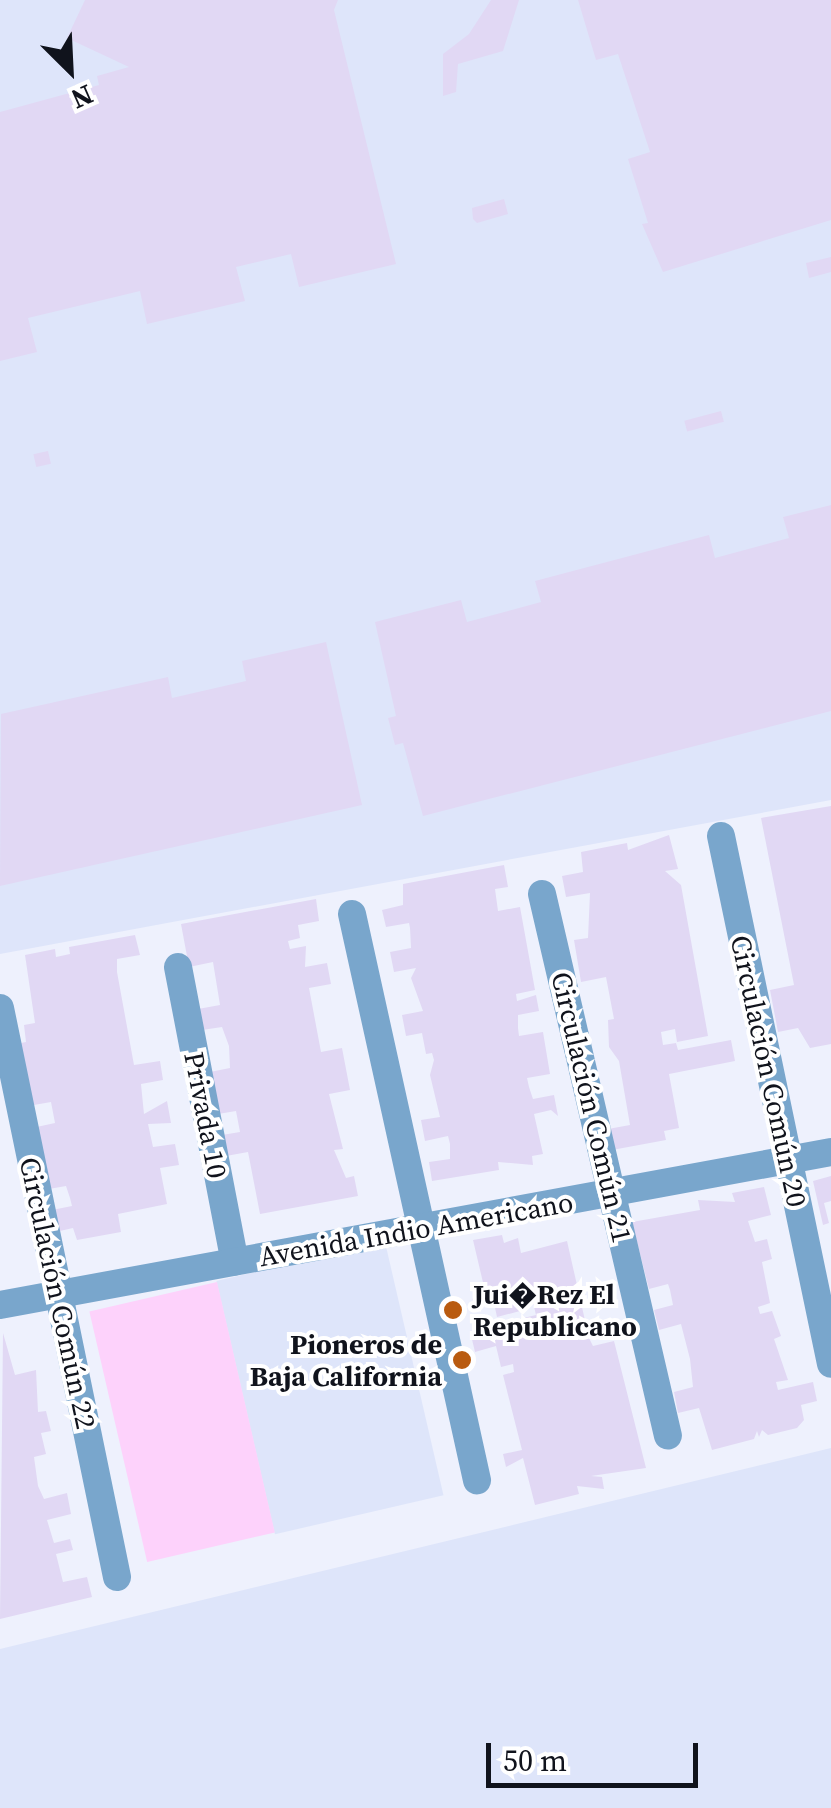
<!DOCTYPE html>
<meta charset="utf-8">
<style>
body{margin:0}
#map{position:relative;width:831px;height:1808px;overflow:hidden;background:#eef1fd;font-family:"Source Serif 4",serif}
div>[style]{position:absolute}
.built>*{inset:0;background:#dee5fa;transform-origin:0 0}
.green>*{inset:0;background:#fdd2fb;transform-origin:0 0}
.building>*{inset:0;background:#e1d8f4;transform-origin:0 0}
.minor>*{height:28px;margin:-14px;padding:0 14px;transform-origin:14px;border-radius:14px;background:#79a6cc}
.dots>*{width:28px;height:28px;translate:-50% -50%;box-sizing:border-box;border:5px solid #fff;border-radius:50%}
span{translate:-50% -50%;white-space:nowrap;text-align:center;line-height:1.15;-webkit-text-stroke:8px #fff;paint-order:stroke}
.street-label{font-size:28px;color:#10131c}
.poi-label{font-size:28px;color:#10131c;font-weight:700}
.left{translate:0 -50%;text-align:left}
.right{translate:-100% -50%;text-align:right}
.north{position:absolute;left:20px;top:20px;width:100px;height:100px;-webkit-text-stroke:8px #fff;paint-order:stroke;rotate:156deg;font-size:28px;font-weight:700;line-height:40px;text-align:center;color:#10131c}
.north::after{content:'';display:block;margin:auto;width:35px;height:45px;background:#10131c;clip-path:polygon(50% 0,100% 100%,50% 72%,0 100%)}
.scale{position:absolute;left:486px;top:1743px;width:212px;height:45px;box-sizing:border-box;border:5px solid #10131c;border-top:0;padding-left:12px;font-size:30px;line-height:35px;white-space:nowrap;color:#10131c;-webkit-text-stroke:8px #fff;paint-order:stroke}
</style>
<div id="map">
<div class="built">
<i style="clip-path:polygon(0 0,831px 0,831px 800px,0 954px)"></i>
<i style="left:385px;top:1242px;width:260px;height:173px;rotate:77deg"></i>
<i style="clip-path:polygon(831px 1448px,831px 1808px,0 1808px,0 1649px)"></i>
</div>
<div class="green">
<i style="left:217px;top:1282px;width:257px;height:131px;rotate:77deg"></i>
</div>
<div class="building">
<i style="clip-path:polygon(85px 0,338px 0,334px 10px,396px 264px,299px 287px,291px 254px,236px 267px,245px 301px,147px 324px,140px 291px,28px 318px,37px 352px,0 361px,0 112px,99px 85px,97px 76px,129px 67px,67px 38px)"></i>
<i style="clip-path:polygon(491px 0,519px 0,503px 51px,458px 64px,456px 92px,443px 96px,443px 54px,469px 34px)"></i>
<i style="clip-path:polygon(578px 0,831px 0,831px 220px,663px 272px,642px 224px,648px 223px,628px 159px,650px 152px,618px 54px,596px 60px)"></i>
<i style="clip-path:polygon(504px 199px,508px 214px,477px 223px,473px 219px,472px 208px)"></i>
<i style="clip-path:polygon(831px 257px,831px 272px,809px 278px,806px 263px)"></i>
<i style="left:721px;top:411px;width:11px;height:38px;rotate:75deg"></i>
<i style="left:48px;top:451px;width:13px;height:15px;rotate:77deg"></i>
<i style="clip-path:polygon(831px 505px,831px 711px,423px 816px,403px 743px,395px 745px,388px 718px,396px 716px,375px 622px,461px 600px,467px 622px,541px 602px,535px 581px,709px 535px,715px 558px,789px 538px,783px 517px)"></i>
<i style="clip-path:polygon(326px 642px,362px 805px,0 886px,1px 714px,168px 677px,172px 698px,246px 681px,242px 661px)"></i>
<i style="clip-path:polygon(831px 806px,831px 1044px,810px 1048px,798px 1028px,778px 1032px,770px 990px,794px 985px,761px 818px)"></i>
<i style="clip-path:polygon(669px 835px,678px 869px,665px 871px,681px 885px,708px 1036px,677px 1042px,675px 1029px,661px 1032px,663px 1045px,676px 1043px,678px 1050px,731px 1040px,735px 1061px,669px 1074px,679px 1128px,664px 1131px,666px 1140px,612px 1150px,608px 1129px,630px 1125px,619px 1061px,609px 1047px,608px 1020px,614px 1019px,606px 977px,581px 982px,574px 940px,588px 938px,590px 893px,566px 897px,562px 876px,583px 872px,581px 852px,627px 843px,628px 850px)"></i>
<i style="clip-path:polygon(504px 865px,508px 887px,495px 889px,498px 911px,520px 907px,535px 990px,516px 994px,517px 1001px,536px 995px,539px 1011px,518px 1015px,518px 1028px,519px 1036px,543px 1032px,550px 1074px,527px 1078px,529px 1087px,533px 1099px,554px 1095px,558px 1116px,551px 1110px,534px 1114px,543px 1154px,532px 1156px,533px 1165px,498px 1162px,499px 1170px,432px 1181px,429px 1162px,450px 1159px,450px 1144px,448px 1136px,425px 1141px,421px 1120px,440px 1117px,430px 1075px,434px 1060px,432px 1053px,426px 1054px,422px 1033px,406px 1036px,402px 1015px,423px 1011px,411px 978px,416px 968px,394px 972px,390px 952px,411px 948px,410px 928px,409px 923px,386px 927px,382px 910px,403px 905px,403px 884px)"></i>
<i style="clip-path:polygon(316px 899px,319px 921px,298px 925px,300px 938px,288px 941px,290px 949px,306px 946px,305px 967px,327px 963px,331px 984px,309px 988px,321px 1052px,342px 1048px,350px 1090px,329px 1094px,343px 1149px,334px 1150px,346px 1178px,354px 1176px,358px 1196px,260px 1214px,248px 1152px,226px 1156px,222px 1135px,240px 1132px,236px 1111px,218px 1114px,210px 1072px,230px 1068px,229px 1046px,222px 1027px,202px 1030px,198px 1009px,220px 1005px,213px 962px,189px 967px,181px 924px)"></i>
<i style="clip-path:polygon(135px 935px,140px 955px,117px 959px,117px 972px,134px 1065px,160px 1061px,163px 1080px,141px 1084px,144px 1114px,167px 1101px,171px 1123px,148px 1124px,153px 1147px,175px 1144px,179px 1165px,160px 1168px,167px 1204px,118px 1214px,121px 1232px,77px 1240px,73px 1228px,51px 1233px,47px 1211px,72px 1206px,70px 1198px,66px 1186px,43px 1190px,32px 1128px,55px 1123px,51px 1102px,28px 1106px,16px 1044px,26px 1042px,24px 1025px,35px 1023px,25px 955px,55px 949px,56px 957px,70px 954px,69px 947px)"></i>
<i style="clip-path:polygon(831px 1176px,831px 1201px,824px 1203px,829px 1223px,823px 1225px,813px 1181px)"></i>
<i style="clip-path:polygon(764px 1187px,771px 1215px,748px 1221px,755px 1242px,767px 1239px,772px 1259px,762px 1262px,770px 1303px,758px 1307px,760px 1314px,772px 1311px,781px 1336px,774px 1339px,788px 1380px,776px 1382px,778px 1390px,813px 1382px,817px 1401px,801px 1405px,804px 1420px,797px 1428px,768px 1435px,762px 1430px,759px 1437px,757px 1431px,754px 1439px,712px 1450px,699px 1408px,678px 1413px,674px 1392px,693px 1387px,690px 1359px,681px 1324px,659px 1330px,654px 1310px,673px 1305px,670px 1290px,668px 1284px,649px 1289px,632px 1222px,700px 1210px,698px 1200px,735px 1202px,732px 1193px)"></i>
<i style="clip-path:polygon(502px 1235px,504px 1243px,518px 1238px,521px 1253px,567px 1241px,589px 1338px,593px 1346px,614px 1341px,646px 1468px,591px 1476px,602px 1477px,604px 1489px,577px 1486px,579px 1494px,535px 1505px,523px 1458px,506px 1467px,503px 1454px,522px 1450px,503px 1375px,514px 1372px,513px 1364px,501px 1367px,496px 1346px,475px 1352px,470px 1331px,536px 1315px,531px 1294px,517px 1298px,520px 1311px,497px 1317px,494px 1303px,475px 1305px,472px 1299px,485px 1291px,473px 1240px)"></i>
<i style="clip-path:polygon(3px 1333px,15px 1375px,36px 1370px,38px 1412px,46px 1411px,51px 1431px,41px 1433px,46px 1454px,34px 1457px,38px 1486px,44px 1499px,67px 1493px,71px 1514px,47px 1520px,54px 1543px,70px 1539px,73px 1550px,56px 1554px,63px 1582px,87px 1577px,92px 1597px,0 1619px)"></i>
</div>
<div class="minor">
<i style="left:721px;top:836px;width:539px;rotate:78.23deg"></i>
<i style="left:542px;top:894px;width:556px;rotate:76.91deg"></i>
<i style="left:352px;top:914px;width:580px;rotate:77.55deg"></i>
<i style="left:178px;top:967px;width:300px;rotate:79.1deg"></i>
<i style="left:0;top:1008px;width:581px;rotate:78.38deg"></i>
<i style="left:0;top:1305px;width:845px;rotate:-10.43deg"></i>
</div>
<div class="dots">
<i style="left:453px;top:1310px;background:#b95b10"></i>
<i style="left:462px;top:1360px;background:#b95b10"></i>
</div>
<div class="street-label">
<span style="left:769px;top:1071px;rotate:78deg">Circulación Común 20</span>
<span style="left:592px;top:1107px;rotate:77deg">Circulación Común 21</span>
<span style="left:206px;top:1115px;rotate:79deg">Privada 10</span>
<span style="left:416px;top:1229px;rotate:-10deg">Avenida Indio Americano</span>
<span style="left:58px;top:1293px;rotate:78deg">Circulación Común 22</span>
</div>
<div class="poi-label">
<span class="left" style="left:473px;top:1310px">Jui�Rez El<br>Republicano</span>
<span class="right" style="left:442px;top:1360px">Pioneros de<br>Baja California</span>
</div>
<div class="north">N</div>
<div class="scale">50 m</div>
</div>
